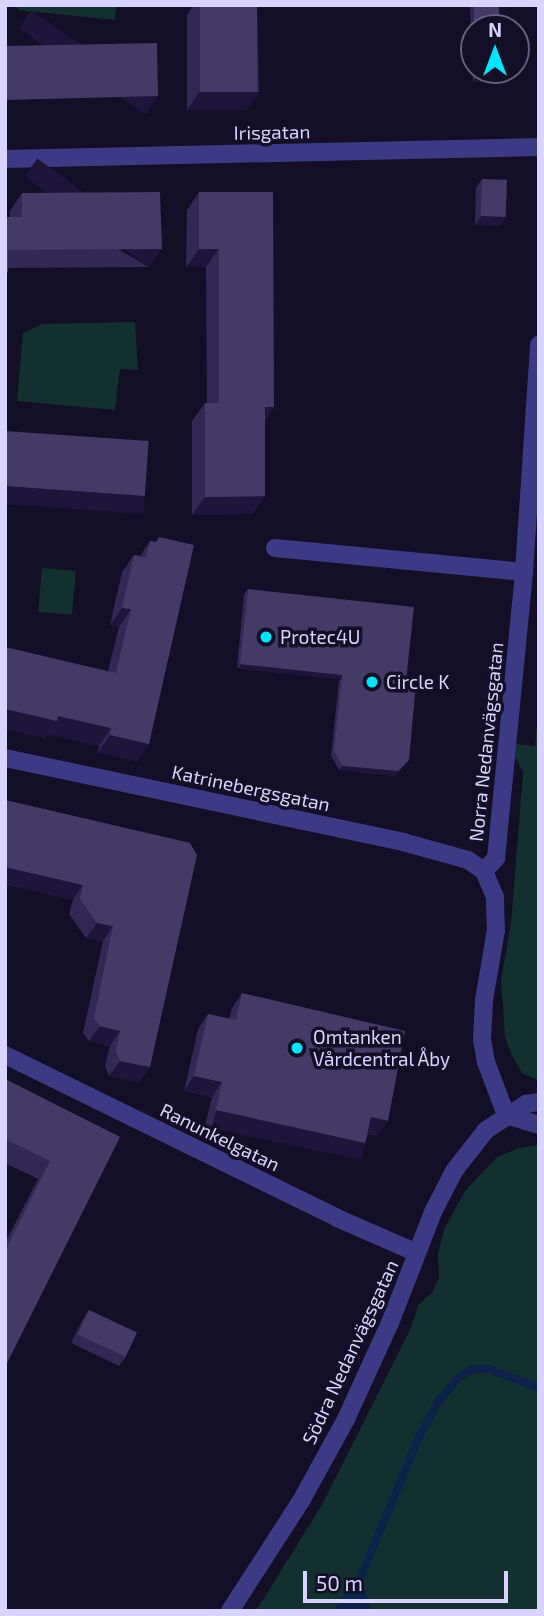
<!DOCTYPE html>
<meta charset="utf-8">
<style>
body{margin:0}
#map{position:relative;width:544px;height:1616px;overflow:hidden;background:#130f26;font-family:"Exo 2",sans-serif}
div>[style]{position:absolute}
.green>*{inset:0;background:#12302f;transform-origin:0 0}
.water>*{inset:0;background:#0c2248}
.stream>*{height:8px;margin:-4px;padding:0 4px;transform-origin:4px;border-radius:4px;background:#0c2248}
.minor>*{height:18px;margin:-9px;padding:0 9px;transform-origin:9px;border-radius:9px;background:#3d3a85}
.wall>*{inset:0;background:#312854}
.shaded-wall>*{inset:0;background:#1d163a;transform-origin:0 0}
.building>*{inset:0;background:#433a66;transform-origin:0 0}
.dots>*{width:19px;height:19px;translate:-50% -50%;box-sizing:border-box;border:4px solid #130f26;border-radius:50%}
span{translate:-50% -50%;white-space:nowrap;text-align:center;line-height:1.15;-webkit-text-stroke:7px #130f26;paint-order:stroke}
.street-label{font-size:19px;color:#d9d4ff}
.poi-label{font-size:19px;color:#d9d4ff}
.left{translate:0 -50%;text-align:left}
.frame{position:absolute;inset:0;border:7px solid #d9d4ff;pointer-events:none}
.north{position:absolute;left:460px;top:14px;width:70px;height:70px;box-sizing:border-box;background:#130f26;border:2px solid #625e7d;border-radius:50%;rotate:0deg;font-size:19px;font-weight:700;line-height:28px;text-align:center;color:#d9d4ff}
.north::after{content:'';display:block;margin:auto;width:24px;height:32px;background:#00e5ff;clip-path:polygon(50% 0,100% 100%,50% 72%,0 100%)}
.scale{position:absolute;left:303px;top:1571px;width:205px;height:32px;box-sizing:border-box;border:4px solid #d9d4ff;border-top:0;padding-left:9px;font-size:21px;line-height:24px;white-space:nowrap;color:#d9d4ff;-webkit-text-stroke:5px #130f26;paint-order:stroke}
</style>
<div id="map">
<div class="green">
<i style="clip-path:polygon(17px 5px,116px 5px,115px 20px,18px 10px)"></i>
<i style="clip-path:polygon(135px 322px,138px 370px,120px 369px,115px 410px,17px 401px,23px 333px,42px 324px)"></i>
<i style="left:42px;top:568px;width:34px;height:44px;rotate:5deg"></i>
<i style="clip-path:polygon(539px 706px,539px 1081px,522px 1073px,512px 1056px,505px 1037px,501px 980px,511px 924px,523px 772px,515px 757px,516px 744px,535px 746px)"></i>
<i style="clip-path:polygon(539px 1145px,539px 1611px,256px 1611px,323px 1503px,410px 1330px,419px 1304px,432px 1293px,439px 1278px,438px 1253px,444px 1230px,465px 1191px,497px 1157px,519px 1148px)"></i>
</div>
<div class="water">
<i style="clip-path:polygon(361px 1576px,371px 1611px,333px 1611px,349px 1588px)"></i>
</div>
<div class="stream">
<i style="left:357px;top:1586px;width:164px;rotate:-67.4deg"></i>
<i style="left:420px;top:1435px;width:39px;rotate:-61deg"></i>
<i style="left:439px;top:1401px;width:30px;rotate:-50deg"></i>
<i style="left:458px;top:1378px;width:17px;rotate:-33deg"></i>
<i style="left:472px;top:1369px;width:17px"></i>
<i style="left:489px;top:1369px;width:53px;rotate:20.8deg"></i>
</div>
<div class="minor">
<i style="left:5px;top:159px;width:534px;rotate:-1.29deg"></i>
<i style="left:275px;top:548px;width:250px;rotate:5.5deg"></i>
<i style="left:5px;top:758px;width:407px;rotate:11.9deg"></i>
<i style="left:403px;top:842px;width:67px;rotate:15.5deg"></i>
<i style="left:468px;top:860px;width:19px;rotate:35deg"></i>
<i style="left:5px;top:1055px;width:370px;rotate:26.1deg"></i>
<i style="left:337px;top:1218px;width:87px;rotate:23.6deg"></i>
<i style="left:506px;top:1115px;width:57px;rotate:-110.7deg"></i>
<i style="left:486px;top:1062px;width:23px;rotate:-100deg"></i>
<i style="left:482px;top:1039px;width:39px;rotate:-87deg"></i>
<i style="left:484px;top:1000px;width:71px;rotate:-80.3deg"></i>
<i style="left:496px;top:930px;width:33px;rotate:-92deg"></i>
<i style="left:495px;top:897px;width:28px;rotate:-113deg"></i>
<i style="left:484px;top:871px;width:18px;rotate:-47deg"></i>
<i style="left:496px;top:858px;width:20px;rotate:-84deg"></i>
<i style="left:498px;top:838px;width:267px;rotate:-84.4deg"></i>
<i style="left:524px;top:572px;width:228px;rotate:-86.2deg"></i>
<i style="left:506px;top:1115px;width:34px;rotate:17deg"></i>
<i style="left:230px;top:1611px;width:131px;rotate:-57.2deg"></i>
<i style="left:301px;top:1501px;width:94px;rotate:-61.2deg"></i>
<i style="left:346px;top:1419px;width:106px;rotate:-65.4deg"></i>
<i style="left:390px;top:1323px;width:119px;rotate:-68.8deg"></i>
<i style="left:433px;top:1212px;width:46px;rotate:-62.9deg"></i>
<i style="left:454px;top:1171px;width:52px;rotate:-52deg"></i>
<i style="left:486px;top:1130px;width:48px;rotate:-33deg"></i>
<i style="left:526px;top:1104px;width:13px;rotate:-9deg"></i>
</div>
<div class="wall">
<i style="clip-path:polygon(194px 5px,258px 5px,257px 7px,259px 92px,246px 110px,187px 110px,187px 15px)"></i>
<i style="clip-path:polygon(470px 5px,499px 5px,500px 28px,474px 28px,474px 70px,501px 70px,498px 81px,473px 82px)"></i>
<i style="clip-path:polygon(482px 179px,506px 217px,500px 226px,475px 225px,476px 188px)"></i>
<i style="clip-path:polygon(199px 192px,274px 407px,265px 420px,265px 496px,252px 514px,192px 515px,192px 421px,205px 403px,207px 403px,206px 267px,186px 267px,187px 210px)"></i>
<i style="clip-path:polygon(22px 193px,149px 267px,8px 268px,8px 272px,5px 276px,5px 217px,10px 217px,10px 211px)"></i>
<i style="clip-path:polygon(159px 537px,149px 744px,137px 761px,98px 752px,99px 746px,48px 734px,45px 738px,5px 729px,108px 671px,119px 627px,110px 625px,122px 572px,134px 555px,140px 556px,150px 541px,155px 542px)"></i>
<i style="clip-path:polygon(248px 589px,406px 681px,409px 760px,395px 776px,339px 770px,331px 756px,339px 679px,237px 668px,244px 594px)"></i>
<i style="clip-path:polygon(5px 800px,190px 843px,140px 1082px,109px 1076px,105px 1066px,110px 1046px,89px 1041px,83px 1033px,103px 941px,86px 938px,69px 914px,73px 900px,5px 884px)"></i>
<i style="clip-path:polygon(242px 993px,377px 1136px,368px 1134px,365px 1143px,355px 1158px,205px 1125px,212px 1097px,184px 1091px,198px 1029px,208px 1014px,229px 1019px,232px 1008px)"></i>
<i style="clip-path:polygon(5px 1079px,120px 1137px,5px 1367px,5px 1243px,38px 1179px,5px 1163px)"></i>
<i style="clip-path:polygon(89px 1310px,126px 1357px,119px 1366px,71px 1343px,83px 1319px)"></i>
</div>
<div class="shaded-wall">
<i style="clip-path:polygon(502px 76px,498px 81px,473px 82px,477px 77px)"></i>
<i style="clip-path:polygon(199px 92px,259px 92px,246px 110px,187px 110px)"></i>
<i style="left:158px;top:96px;width:22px;height:153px;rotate:124deg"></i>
<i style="clip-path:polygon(481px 216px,506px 217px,500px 226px,475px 225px)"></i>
<i style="left:162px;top:249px;width:22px;height:154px;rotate:126deg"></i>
<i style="clip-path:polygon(199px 249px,219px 249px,206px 267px,186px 267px)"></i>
<i style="clip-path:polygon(265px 407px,274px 407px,261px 425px)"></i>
<i style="left:5px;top:486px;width:140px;height:18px;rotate:4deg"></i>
<i style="clip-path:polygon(265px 496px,252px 514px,192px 515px,205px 497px)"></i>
<i style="clip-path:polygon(122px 608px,131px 609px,119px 627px,110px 625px)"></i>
<i style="left:240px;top:664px;width:103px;height:5px;rotate:6deg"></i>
<i style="clip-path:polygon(5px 709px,58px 716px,111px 728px,99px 746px,48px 734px,45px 738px,5px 729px)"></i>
<i style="clip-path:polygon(110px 735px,149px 744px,137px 761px,98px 752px)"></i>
<i style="clip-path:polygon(409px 760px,395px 776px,339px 770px,343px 766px)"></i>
<i style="clip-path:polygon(5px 867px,83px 885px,73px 900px,5px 884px)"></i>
<i style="clip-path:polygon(97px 923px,113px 926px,103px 941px,86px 938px)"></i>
<i style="clip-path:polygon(100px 1026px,120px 1031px,110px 1046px,89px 1041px)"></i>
<i style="clip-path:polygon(120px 1061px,150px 1067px,140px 1082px,109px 1076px)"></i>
<i style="clip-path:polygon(194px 1076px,222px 1082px,212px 1097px,184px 1091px)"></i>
<i style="left:216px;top:1110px;width:153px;height:19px;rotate:12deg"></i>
<i style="clip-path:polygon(371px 1117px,388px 1121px,377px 1136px,361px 1132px)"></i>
</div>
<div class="building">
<i style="left:200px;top:5px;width:57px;height:87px"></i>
<i style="left:474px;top:5px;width:25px;height:23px"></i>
<i style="clip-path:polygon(5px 27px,6px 46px,157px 43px,158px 96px,5px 100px)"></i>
<i style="clip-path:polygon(477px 70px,501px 70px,502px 76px,477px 77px)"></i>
<i style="left:482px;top:179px;width:25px;height:37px;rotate:2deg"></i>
<i style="clip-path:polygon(160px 192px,162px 249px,8px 250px,8px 272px,5px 272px,5px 217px,22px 217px,22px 193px)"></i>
<i style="clip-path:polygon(199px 192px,273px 192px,274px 407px,265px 407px,265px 496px,205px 497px,205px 403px,219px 403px,219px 249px,199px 249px)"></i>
<i style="left:5px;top:431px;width:144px;height:55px;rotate:4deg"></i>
<i style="clip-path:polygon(159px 537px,194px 545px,149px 744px,110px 735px,111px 728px,58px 716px,57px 721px,5px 709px,5px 647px,116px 673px,131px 609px,122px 608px,134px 555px,146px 558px,150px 541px,157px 542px)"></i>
<i style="clip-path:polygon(248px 589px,414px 607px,406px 681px,416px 683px,409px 760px,398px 771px,343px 766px,334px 751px,342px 675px,240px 664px)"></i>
<i style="clip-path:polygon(5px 800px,190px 843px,197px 855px,150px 1067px,120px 1061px,116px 1051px,120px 1031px,100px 1026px,94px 1018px,113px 926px,97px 923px,80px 899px,83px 885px,5px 867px)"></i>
<i style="clip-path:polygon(242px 993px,405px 1031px,388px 1121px,371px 1117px,365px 1143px,216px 1110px,222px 1082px,194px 1076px,208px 1014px,236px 1020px)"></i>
<i style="clip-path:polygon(5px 1079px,120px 1137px,5px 1367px,5px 1251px,50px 1161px,5px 1139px)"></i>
<i style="left:89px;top:1310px;width:53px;height:27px;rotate:25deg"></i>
</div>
<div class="dots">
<i style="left:266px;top:637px;background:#00e5ff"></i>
<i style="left:372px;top:682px;background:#00e5ff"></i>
<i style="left:297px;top:1048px;background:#00e5ff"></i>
</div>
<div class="street-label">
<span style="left:272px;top:132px;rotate:-1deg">Irisgatan</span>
<span style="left:486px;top:742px;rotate:-84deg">Norra Nedanvägsgatan</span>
<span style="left:251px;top:788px;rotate:12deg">Katrinebergsgatan</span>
<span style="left:220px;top:1137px;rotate:26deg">Ranunkelgatan</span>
<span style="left:350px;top:1352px;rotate:-65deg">Södra Nedanvägsgatan</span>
</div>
<div class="poi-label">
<span class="left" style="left:280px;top:637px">Protec4U</span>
<span class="left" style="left:386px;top:682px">Circle K</span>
<span class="left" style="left:313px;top:1048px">Omtanken<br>Vårdcentral Åby</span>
</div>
<div class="frame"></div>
<div class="north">N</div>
<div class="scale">50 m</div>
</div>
